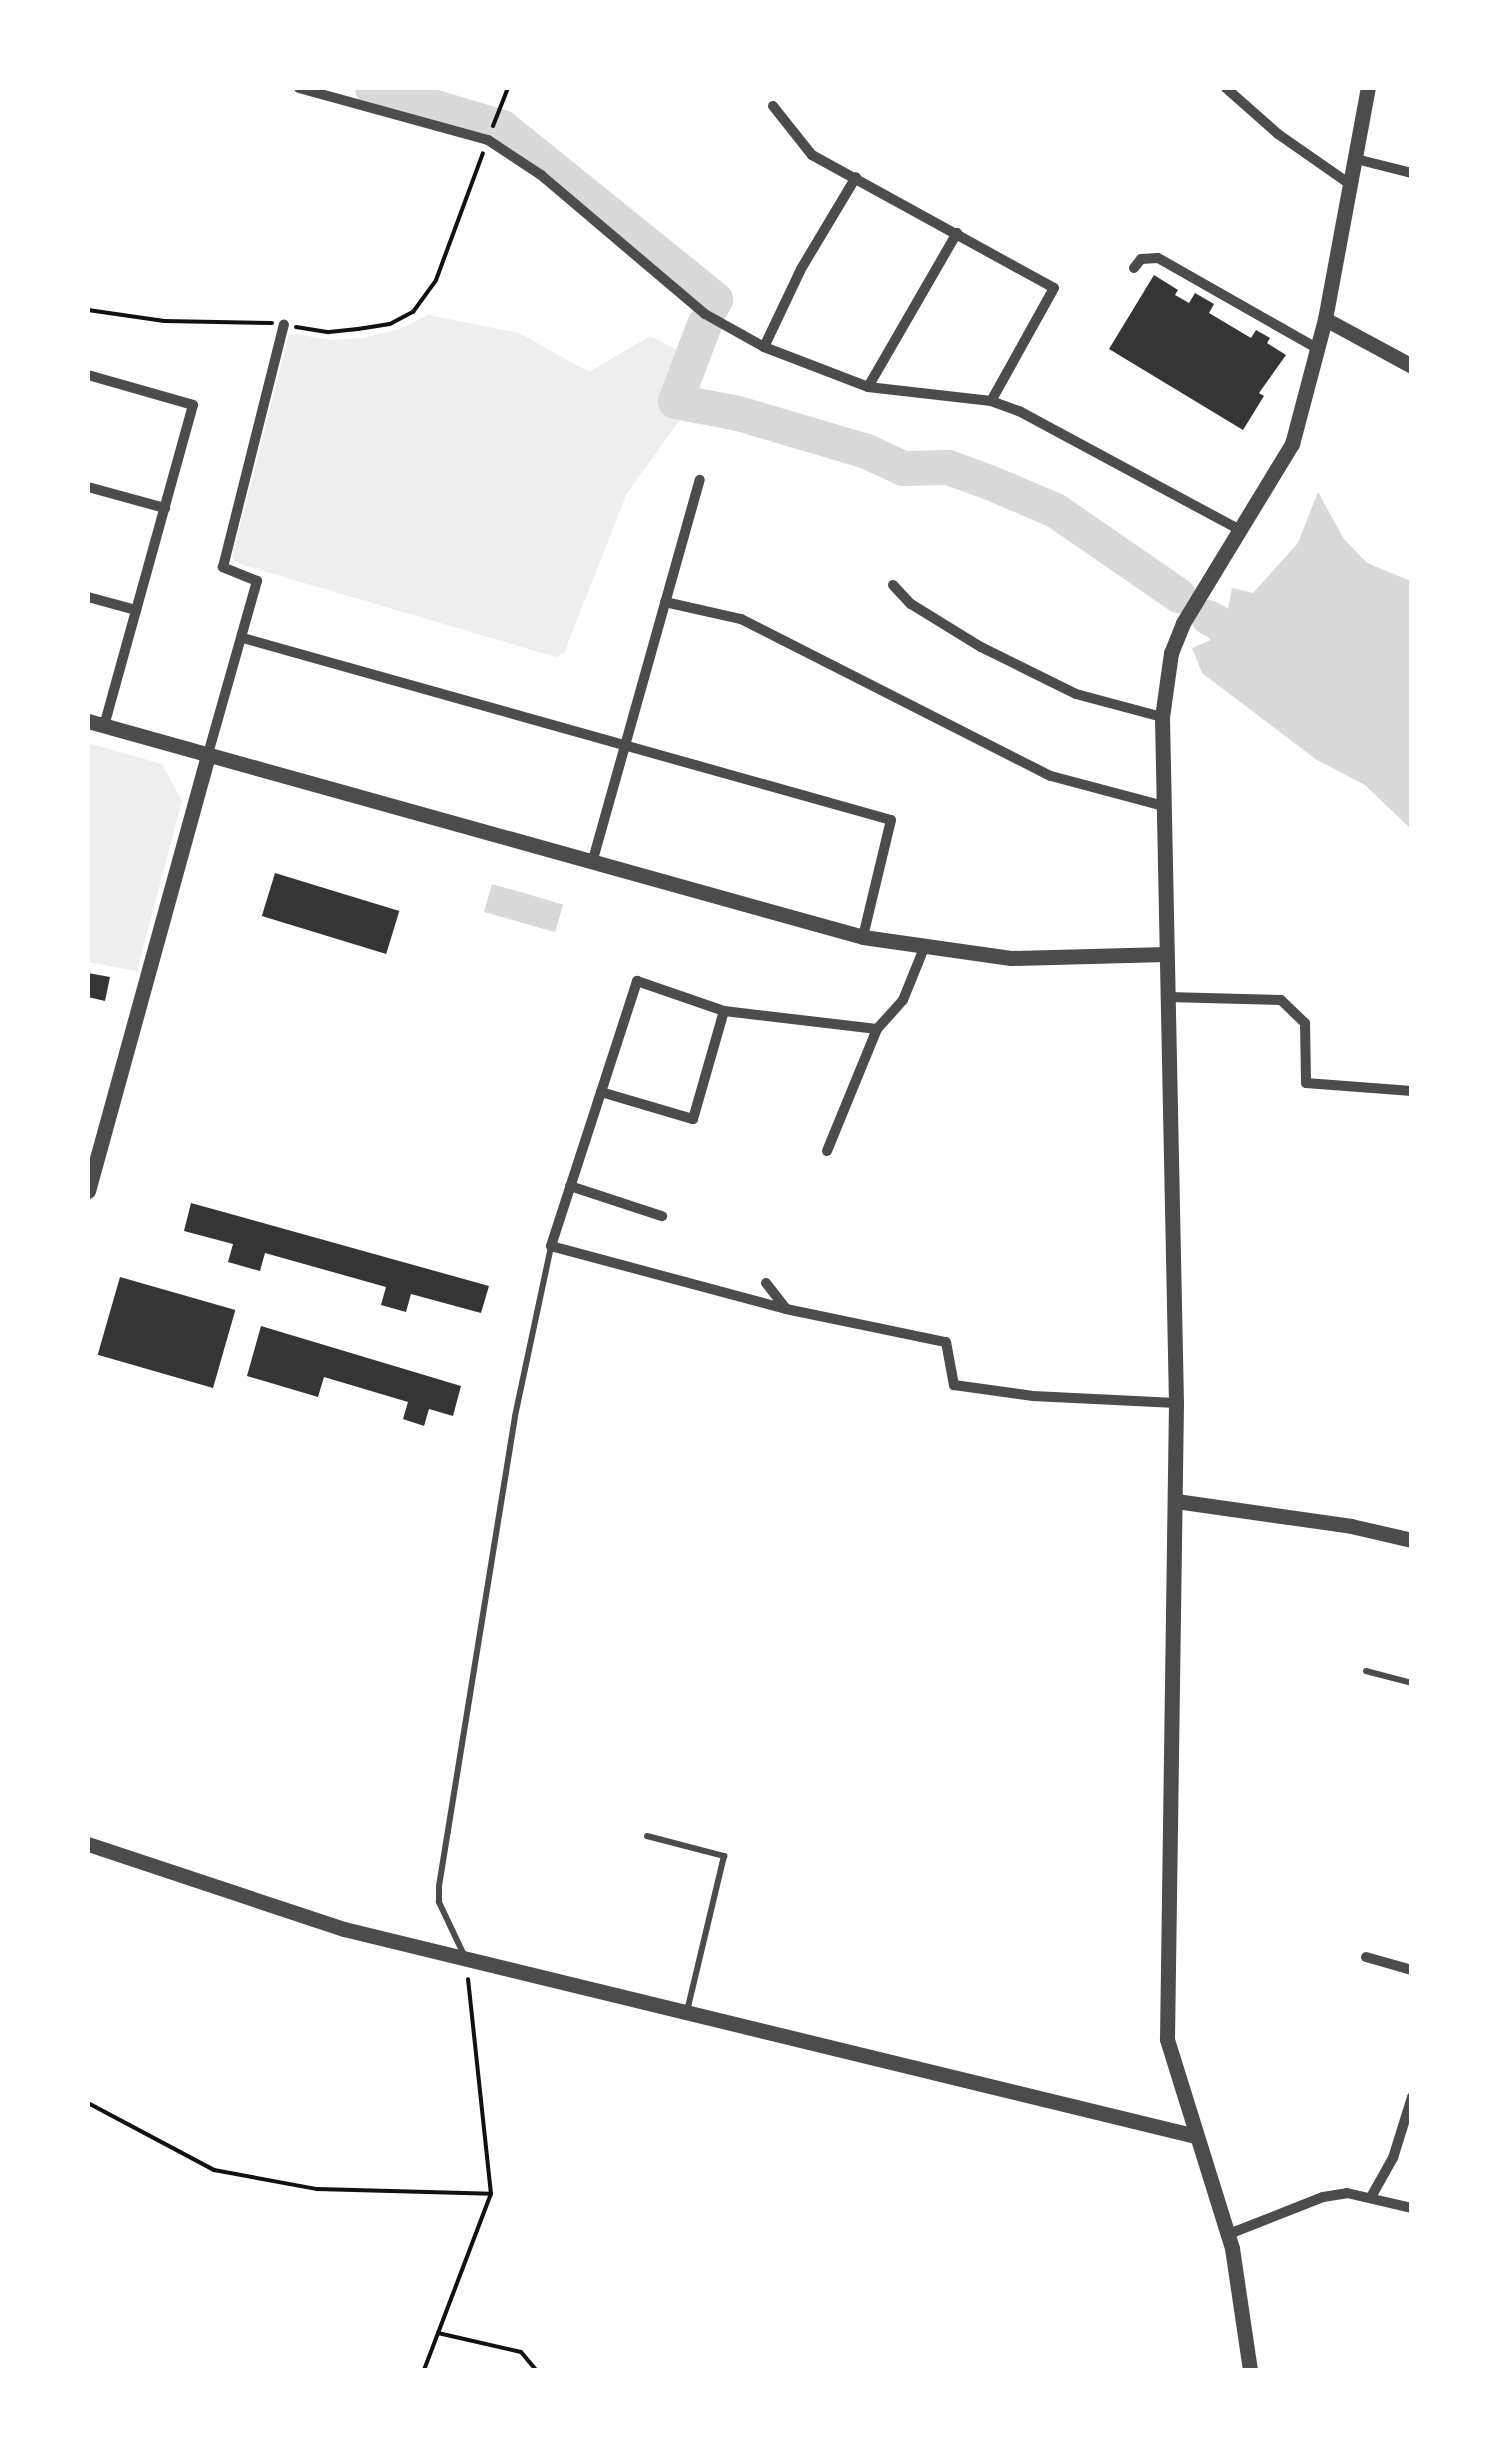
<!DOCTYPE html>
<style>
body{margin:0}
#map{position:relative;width:1499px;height:2458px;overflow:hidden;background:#fff;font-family:Roboto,sans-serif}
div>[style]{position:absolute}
.green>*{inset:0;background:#eee}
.water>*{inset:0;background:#d9d9d9;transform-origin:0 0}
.river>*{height:35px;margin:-17.5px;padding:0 17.5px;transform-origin:17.5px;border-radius:17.5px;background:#d9d9d9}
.building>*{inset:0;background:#353535;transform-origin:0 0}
.path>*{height:4px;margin:-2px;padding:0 2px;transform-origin:2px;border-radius:2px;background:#111}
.service>*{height:6px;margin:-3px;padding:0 3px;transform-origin:3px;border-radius:3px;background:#4c4c4c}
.minor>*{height:10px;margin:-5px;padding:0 5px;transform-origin:5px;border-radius:5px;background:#4c4c4c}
.tertiary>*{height:15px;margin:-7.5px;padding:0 7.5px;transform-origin:7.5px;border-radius:7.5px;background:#4c4c4c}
span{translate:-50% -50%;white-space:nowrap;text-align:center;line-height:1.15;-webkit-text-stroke:10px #fff;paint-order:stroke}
.frame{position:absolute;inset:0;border:90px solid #fff;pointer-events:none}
</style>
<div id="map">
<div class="green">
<i style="clip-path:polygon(428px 315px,519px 333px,589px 372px,650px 336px,685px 354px,659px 403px,685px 413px,627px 493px,564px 653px,556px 657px,236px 563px,232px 557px,289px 333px,331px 340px,363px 338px,400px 329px)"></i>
<i style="clip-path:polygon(88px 743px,162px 764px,182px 801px,137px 971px,88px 962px)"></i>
</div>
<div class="water">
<i style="clip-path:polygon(1318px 492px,1344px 539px,1367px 563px,1411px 581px,1411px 829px,1365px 785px,1317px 760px,1202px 673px,1192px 648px,1209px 641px,1226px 619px,1232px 588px,1253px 593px,1298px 543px)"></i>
<i style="left:492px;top:884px;width:74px;height:29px;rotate:16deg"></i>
</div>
<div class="river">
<i style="left:372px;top:88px;width:136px;rotate:16.7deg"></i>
<i style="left:502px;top:127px;width:274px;rotate:38.9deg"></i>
<i style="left:715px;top:299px;width:7px;rotate:117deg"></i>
<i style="left:704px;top:324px;width:82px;rotate:110.6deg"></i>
<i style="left:675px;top:401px;width:64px;rotate:10.8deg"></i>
<i style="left:738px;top:413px;width:134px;rotate:16.5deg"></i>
<i style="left:866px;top:451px;width:41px;rotate:24.7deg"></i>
<i style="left:903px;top:468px;width:45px;rotate:-1.3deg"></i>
<i style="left:948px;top:467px;width:44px;rotate:20.1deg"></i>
<i style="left:989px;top:482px;width:72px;rotate:23deg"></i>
<i style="left:1055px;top:510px;width:150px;rotate:34.6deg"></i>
<i style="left:1208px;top:617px;width:63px;rotate:30.7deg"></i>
</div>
<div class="building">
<i style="clip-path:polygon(1154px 275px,1178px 290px,1175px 295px,1189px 303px,1195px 293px,1214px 304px,1209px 313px,1251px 338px,1256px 330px,1270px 338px,1267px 343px,1286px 355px,1259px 393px,1264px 396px,1243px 430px,1109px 349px)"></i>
<i style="left:275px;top:873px;width:130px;height:45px;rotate:17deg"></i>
<i style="clip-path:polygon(88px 973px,110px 977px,105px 1001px,88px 997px)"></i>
<i style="clip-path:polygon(191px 1203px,489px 1286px,481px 1313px,411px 1294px,406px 1312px,381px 1305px,386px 1287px,265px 1253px,260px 1271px,228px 1262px,233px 1244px,184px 1231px)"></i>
<i style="left:120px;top:1277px;width:120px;height:81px;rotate:16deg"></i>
<i style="clip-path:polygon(261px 1326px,461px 1386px,453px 1416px,429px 1409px,424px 1426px,403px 1419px,408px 1402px,324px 1377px,318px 1397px,247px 1376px)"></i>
</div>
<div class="path">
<i style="left:493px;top:126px;width:41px;rotate:-68.5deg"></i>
<i style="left:88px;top:310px;width:77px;rotate:8.2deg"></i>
<i style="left:164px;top:321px;width:108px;rotate:1.1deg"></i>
<i style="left:296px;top:327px;width:33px;rotate:9deg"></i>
<i style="left:329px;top:332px;width:29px;rotate:-6deg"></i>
<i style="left:358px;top:329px;width:32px;rotate:-9deg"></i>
<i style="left:390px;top:324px;width:26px;rotate:-28deg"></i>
<i style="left:413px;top:312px;width:39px;rotate:-54deg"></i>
<i style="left:436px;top:280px;width:135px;rotate:-69.7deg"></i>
<i style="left:88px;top:2103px;width:143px;rotate:28deg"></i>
<i style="left:214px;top:2170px;width:105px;rotate:10.5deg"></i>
<i style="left:317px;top:2189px;width:174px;rotate:1.6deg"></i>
<i style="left:438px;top:2333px;width:85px;rotate:12.9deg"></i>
<i style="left:521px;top:2352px;width:23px;rotate:50deg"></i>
<i style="left:424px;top:2370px;width:188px;rotate:-69.2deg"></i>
<i style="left:491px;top:2194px;width:216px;rotate:-96.1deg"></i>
</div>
<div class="service">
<i style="left:1366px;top:1671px;width:48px;rotate:14.6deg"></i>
<i style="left:647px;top:1836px;width:80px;rotate:14.6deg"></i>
<i style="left:724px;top:1856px;width:159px;rotate:103.4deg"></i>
<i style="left:464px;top:1955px;width:59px;rotate:-115.3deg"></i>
<i style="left:439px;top:1902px;width:16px;rotate:-90deg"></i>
<i style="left:439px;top:1886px;width:476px;rotate:-80.8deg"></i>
<i style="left:515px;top:1416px;width:174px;rotate:-78deg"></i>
</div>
<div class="minor">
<i style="left:299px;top:88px;width:196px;rotate:15.4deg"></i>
<i style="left:488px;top:140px;width:64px;rotate:33.4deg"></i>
<i style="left:541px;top:175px;width:215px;rotate:40.3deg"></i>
<i style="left:705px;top:314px;width:68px;rotate:29.2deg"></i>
<i style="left:764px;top:347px;width:111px;rotate:21deg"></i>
<i style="left:868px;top:387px;width:124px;rotate:6.5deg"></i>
<i style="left:991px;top:401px;width:30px;rotate:20deg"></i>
<i style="left:1019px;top:411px;width:253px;rotate:28.3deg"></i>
<i style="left:1226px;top:88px;width:69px;rotate:41.5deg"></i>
<i style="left:1278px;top:134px;width:89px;rotate:34.9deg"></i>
<i style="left:773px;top:106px;width:63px;rotate:51.5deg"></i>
<i style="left:812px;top:155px;width:276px;rotate:28.8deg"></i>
<i style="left:1054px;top:288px;width:129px;rotate:119.1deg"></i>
<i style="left:1356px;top:159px;width:58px;rotate:14deg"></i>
<i style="left:1134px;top:268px;width:11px;rotate:-52deg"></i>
<i style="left:1141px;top:259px;width:17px;rotate:-3deg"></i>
<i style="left:1158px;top:258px;width:184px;rotate:29.6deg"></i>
<i style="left:764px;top:347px;width:86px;rotate:-64.6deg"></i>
<i style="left:801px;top:269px;width:107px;rotate:-59.1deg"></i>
<i style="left:88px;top:375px;width:109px;rotate:15.9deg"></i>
<i style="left:193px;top:405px;width:333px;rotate:105.5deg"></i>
<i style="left:868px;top:387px;width:178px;rotate:-60deg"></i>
<i style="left:88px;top:487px;width:80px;rotate:15.3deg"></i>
<i style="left:893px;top:585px;width:26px;rotate:47deg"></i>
<i style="left:911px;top:604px;width:82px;rotate:31.6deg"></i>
<i style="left:981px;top:647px;width:106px;rotate:26.3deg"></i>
<i style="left:1076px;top:694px;width:89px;rotate:15deg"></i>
<i style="left:88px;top:597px;width:50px;rotate:15.2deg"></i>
<i style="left:665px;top:602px;width:78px;rotate:12.6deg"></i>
<i style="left:741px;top:619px;width:347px;rotate:26.9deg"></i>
<i style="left:1051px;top:776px;width:117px;rotate:14.9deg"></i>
<i style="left:243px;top:638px;width:673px;rotate:15.69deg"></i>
<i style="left:891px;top:820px;width:120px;rotate:103.5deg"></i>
<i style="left:208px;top:754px;width:180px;rotate:-74.2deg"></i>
<i style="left:257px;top:581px;width:37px;rotate:-158deg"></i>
<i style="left:223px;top:567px;width:250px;rotate:-75.9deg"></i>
<i style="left:592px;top:863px;width:398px;rotate:-74.3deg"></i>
<i style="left:1167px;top:997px;width:114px;rotate:1.5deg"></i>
<i style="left:1281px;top:1000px;width:33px;rotate:44deg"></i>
<i style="left:1305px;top:1023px;width:60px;rotate:89deg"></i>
<i style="left:1306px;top:1083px;width:106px;rotate:4.3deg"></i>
<i style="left:601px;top:1092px;width:96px;rotate:16.4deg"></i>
<i style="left:693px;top:1119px;width:112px;rotate:-74deg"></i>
<i style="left:827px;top:1151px;width:132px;rotate:-67.7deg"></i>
<i style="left:570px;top:1186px;width:97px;rotate:18.1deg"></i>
<i style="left:766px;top:1283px;width:33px;rotate:52deg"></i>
<i style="left:786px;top:1309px;width:163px;rotate:11.7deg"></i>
<i style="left:946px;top:1342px;width:44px;rotate:79.5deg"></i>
<i style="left:954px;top:1385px;width:80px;rotate:7.9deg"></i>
<i style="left:1033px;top:1396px;width:143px;rotate:2.8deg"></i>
<i style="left:786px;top:1309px;width:243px;rotate:-165deg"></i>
<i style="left:551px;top:1246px;width:279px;rotate:-72deg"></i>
<i style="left:637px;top:981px;width:92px;rotate:19deg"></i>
<i style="left:724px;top:1011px;width:154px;rotate:6.7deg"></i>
<i style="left:877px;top:1029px;width:39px;rotate:-48deg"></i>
<i style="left:903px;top:1000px;width:56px;rotate:-68deg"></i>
<i style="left:1366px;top:1957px;width:48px;rotate:15.8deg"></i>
<i style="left:1371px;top:2197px;width:45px;rotate:-60.6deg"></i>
<i style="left:1393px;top:2158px;width:64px;rotate:-72.7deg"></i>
<i style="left:1229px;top:2234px;width:101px;rotate:-21.5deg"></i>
<i style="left:1323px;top:2197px;width:24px;rotate:-9deg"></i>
<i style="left:1347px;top:2193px;width:67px;rotate:13deg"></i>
</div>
<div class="tertiary">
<i style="left:1325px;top:319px;width:99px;rotate:28.4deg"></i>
<i style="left:88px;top:721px;width:805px;rotate:15.57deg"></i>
<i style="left:863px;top:937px;width:149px;rotate:8.1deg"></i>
<i style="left:1011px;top:958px;width:155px;rotate:-1.5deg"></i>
<i style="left:88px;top:1191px;width:453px;rotate:-74.6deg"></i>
<i style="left:1176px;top:1501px;width:177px;rotate:8.1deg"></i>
<i style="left:1351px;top:1526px;width:63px;rotate:12.9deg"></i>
<i style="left:88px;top:1844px;width:270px;rotate:18.4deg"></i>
<i style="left:344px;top:1929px;width:877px;rotate:13.66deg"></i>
<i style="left:1250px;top:2370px;width:123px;rotate:-98.4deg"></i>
<i style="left:1232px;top:2248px;width:219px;rotate:-107.3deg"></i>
<i style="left:1167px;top:2039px;width:636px;rotate:-89.19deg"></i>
<i style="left:1176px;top:1403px;width:686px;rotate:-91.17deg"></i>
<i style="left:1162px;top:717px;width:65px;rotate:-82deg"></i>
<i style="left:1171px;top:653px;width:32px;rotate:-68deg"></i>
<i style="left:1183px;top:623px;width:210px;rotate:-58.7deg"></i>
<i style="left:1292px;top:444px;width:129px;rotate:-75.2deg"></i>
<i style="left:1325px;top:319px;width:235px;rotate:-79.5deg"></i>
</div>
<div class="frame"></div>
</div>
